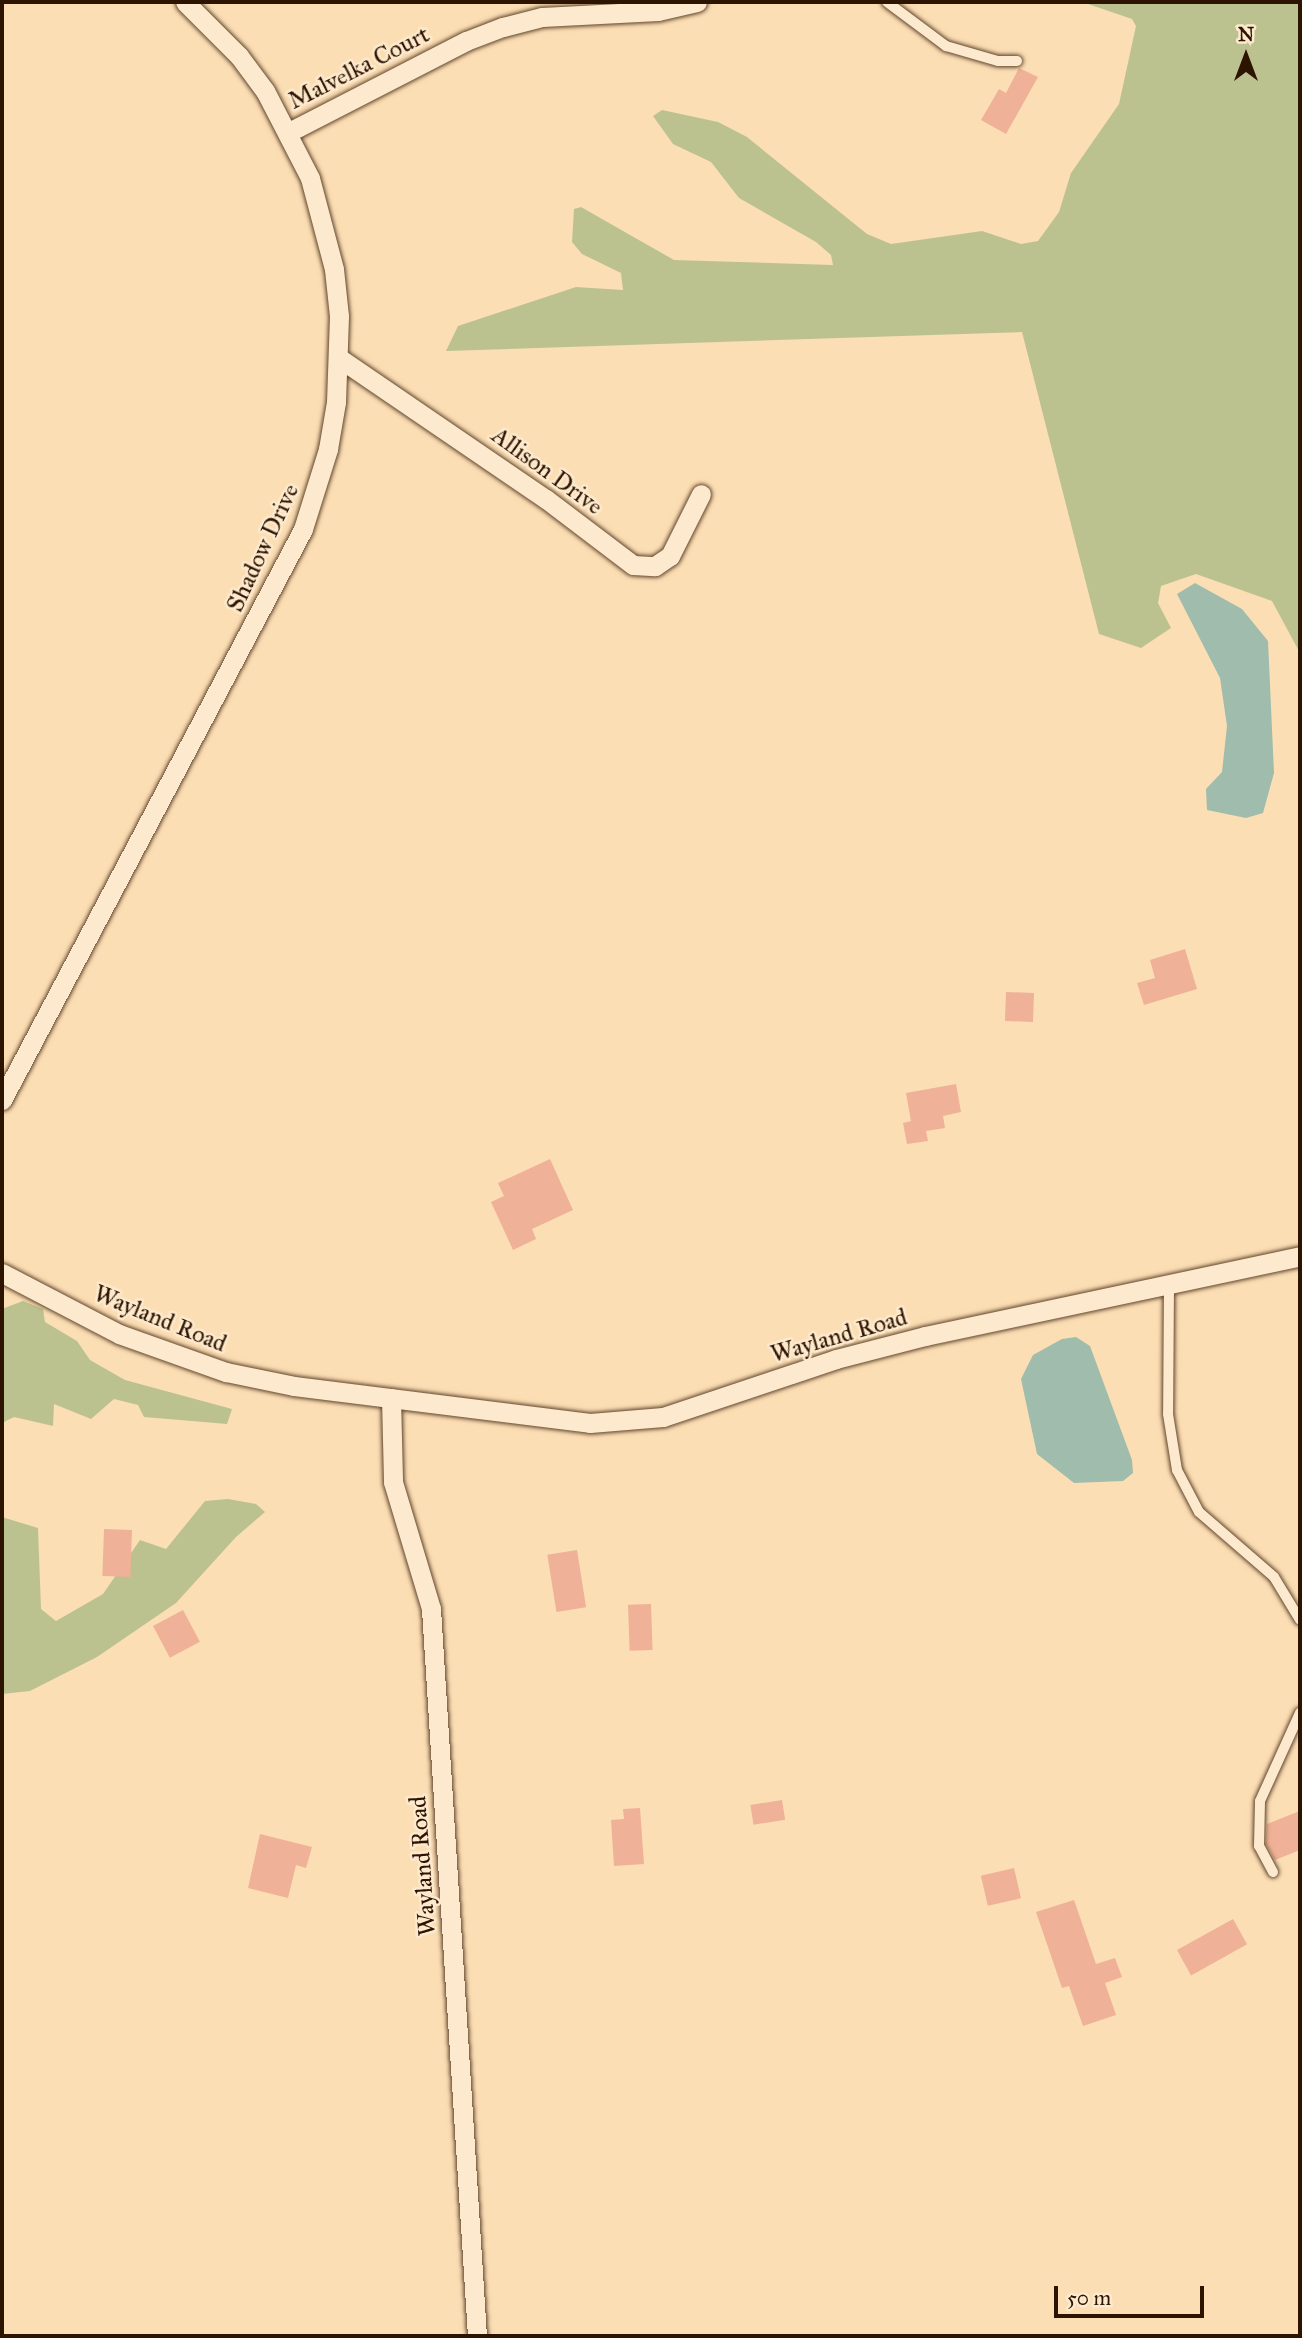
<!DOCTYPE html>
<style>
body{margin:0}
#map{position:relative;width:1302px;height:2338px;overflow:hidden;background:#fcdeb4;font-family:"IM FELL Great Primer",serif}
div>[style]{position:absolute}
.green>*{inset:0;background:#bcc28f}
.water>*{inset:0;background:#9fbcac}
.building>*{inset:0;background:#efb197;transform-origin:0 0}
.roads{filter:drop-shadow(0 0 2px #61462d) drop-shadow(0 0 2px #61462d)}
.service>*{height:10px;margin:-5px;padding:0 5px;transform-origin:5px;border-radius:5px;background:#fdeace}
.minor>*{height:19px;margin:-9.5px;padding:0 9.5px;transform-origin:9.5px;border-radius:9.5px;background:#fdeace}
span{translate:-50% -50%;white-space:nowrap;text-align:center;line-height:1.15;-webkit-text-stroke:5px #fdeace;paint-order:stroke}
.street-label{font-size:24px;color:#2d1400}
.frame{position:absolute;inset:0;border:4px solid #2d1400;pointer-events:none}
.north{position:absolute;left:1211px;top:21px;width:70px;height:70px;-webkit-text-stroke:5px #fdeace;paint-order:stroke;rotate:0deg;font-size:19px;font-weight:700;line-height:28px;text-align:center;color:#2d1400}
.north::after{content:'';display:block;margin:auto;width:24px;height:32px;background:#2d1400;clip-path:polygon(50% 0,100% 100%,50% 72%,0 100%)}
.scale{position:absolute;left:1054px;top:2286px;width:150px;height:32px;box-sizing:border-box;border:4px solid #2d1400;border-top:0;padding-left:9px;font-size:21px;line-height:24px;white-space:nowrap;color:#2d1400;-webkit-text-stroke:5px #fdeace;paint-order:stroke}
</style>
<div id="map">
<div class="green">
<i style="clip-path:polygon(1082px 2px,1300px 2px,1300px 653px,1272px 601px,1196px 574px,1161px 586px,1158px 603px,1171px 628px,1141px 648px,1099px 634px,1022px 332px,446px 351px,458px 326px,576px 287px,623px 290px,621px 273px,582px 254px,572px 242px,574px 209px,581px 207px,674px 260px,833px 265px,831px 255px,816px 242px,739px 198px,711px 162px,673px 144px,653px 116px,662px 110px,718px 122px,747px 137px,867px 234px,891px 244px,982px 231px,1021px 244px,1038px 241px,1059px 212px,1071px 173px,1119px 104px,1136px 26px,1132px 19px)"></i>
<i style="clip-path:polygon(23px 1301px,43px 1309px,45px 1322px,77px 1341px,90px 1360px,125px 1380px,232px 1409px,227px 1424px,144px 1417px,138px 1405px,114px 1399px,91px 1419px,54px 1404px,53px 1426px,14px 1417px,2px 1423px,2px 1309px)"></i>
<i style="clip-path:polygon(228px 1499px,256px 1504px,265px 1512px,236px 1537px,176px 1603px,97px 1657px,30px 1691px,2px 1694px,2px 1517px,38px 1528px,41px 1609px,56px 1621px,103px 1594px,140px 1540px,166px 1549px,205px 1501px)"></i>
</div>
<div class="water">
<i style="clip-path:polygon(1195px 583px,1242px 609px,1268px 641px,1274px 773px,1263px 813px,1246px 818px,1207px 810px,1206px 789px,1222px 772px,1227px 726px,1220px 678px,1177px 594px)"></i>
<i style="clip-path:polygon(1076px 1337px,1090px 1346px,1132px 1460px,1133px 1473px,1123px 1481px,1074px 1483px,1037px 1454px,1021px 1379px,1033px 1355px,1062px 1339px)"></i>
</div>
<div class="building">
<i style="clip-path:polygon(1019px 68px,1038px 77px,1006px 134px,981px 120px,999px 89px,1006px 93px)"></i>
<i style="clip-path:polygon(1185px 949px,1197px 989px,1144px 1005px,1137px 983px,1155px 978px,1150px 960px)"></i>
<i style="left:1006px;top:992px;width:28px;height:29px;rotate:2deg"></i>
<i style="clip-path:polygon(956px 1084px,961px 1112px,943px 1116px,945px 1128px,926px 1131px,928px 1141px,907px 1144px,903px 1123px,911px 1121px,906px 1093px)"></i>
<i style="clip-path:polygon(550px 1159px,573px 1210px,532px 1229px,536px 1239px,513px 1250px,491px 1202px,504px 1196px,498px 1183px)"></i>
<i style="left:104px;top:1529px;width:28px;height:47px;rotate:2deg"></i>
<i style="left:577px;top:1550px;width:58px;height:30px;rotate:81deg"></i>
<i style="left:651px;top:1604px;width:46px;height:23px;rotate:88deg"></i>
<i style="left:183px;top:1610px;width:36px;height:34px;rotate:62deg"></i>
<i style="left:782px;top:1800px;width:20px;height:32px;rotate:81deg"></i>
<i style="clip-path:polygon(640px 1808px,644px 1864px,614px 1866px,611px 1820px,624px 1819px,623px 1809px)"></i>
<i style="clip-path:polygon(1300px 1811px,1300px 1850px,1275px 1860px,1266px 1844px,1267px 1824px)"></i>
<i style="clip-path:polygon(260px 1834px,312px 1847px,306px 1868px,296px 1865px,288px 1898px,248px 1888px)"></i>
<i style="left:1014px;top:1868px;width:31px;height:34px;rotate:77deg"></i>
<i style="clip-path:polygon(1074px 1900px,1096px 1964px,1115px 1958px,1122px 1977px,1105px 1983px,1116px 2015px,1083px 2026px,1069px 1986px,1062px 1988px,1036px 1912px)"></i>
<i style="left:1233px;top:1919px;width:29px;height:64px;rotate:61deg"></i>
</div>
<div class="roads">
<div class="service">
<i style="left:887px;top:2px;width:74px;rotate:36.7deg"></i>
<i style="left:946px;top:46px;width:54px;rotate:16.1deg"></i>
<i style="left:998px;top:61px;width:19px"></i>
<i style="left:1169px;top:1285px;width:129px;rotate:90.4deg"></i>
<i style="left:1168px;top:1414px;width:57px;rotate:80.9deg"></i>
<i style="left:1177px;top:1470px;width:47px;rotate:62.4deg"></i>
<i style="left:1199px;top:1512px;width:99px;rotate:40.9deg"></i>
<i style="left:1274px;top:1577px;width:50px;rotate:58.8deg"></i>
<i style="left:1273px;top:1872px;width:30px;rotate:-118deg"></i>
<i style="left:1259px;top:1846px;width:45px;rotate:-88.7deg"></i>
<i style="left:1260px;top:1801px;width:97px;rotate:-65.6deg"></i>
</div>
<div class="minor">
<i style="left:289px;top:132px;width:199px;rotate:-27.2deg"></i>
<i style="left:466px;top:41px;width:40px;rotate:-21deg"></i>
<i style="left:503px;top:27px;width:40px;rotate:-14.4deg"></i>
<i style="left:542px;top:17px;width:116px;rotate:-3deg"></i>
<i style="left:658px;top:11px;width:40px;rotate:-13deg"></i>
<i style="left:339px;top:358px;width:250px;rotate:34.3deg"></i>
<i style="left:546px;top:499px;width:109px;rotate:37.2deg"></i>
<i style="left:633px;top:565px;width:22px;rotate:3deg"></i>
<i style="left:655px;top:566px;width:18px;rotate:-34deg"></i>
<i style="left:670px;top:556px;width:69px;rotate:-63.4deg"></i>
<i style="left:2px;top:1100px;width:645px;rotate:-62.2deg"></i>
<i style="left:303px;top:529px;width:84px;rotate:-72.6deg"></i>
<i style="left:328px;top:449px;width:48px;rotate:-80.3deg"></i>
<i style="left:336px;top:402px;width:86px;rotate:-88deg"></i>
<i style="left:339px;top:316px;width:47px;rotate:-96.1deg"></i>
<i style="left:334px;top:269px;width:94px;rotate:-104.8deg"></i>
<i style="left:310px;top:178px;width:98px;rotate:-117.3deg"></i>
<i style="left:265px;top:91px;width:44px;rotate:-126.6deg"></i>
<i style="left:239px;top:56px;width:76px;rotate:-135deg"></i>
<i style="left:2px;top:1273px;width:132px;rotate:27.5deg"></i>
<i style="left:119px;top:1334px;width:114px;rotate:19.6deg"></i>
<i style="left:226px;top:1372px;width:69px;rotate:11.6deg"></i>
<i style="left:294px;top:1386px;width:298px;rotate:7.1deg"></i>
<i style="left:590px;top:1423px;width:73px;rotate:-4.7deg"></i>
<i style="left:663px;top:1417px;width:182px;rotate:-18.5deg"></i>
<i style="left:836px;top:1359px;width:92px;rotate:-14.5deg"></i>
<i style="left:925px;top:1336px;width:383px;rotate:-12deg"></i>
<i style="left:391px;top:1398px;width:84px;rotate:88.6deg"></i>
<i style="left:393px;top:1482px;width:133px;rotate:73.3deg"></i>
<i style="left:431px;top:1609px;width:728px;rotate:86.38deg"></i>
</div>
</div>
<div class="street-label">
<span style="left:359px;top:68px;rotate:-27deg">Malvelka Court</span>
<span style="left:547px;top:471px;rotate:36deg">Allison Drive</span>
<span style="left:263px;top:548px;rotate:-65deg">Shadow Drive</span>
<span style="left:160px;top:1319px;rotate:22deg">Wayland Road</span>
<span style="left:839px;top:1336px;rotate:-16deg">Wayland Road</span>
<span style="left:423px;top:1866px;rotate:-94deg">Wayland Road</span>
</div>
<div class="frame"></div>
<div class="north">N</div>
<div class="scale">50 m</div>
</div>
